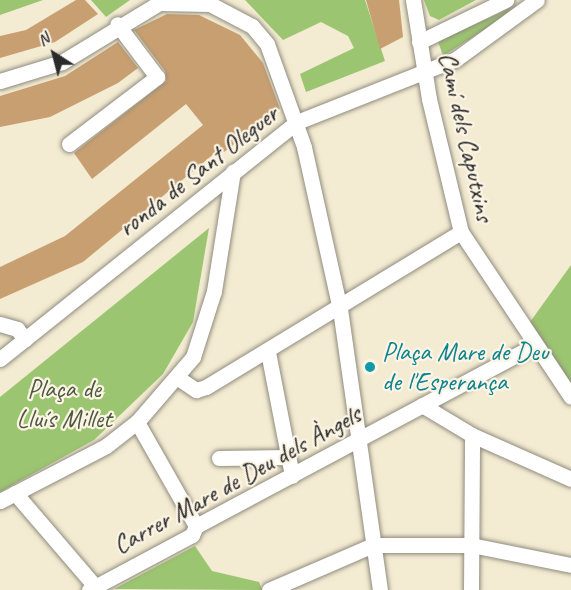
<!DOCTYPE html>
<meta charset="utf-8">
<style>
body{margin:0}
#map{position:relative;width:571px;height:590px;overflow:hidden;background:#f3ebd2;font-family:Caveat,sans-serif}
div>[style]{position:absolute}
.green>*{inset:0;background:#9cc571}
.building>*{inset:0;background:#c89f71}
.roads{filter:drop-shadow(0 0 2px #8f8b7e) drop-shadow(0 0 2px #8f8b7e)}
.minor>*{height:15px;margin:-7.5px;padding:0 7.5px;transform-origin:7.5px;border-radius:7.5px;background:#fff}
.dots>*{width:16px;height:16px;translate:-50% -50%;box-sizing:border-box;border:3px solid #fcf5e5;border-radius:50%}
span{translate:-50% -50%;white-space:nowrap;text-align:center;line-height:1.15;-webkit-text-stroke:4.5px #fcf5e5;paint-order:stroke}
.street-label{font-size:26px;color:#2b2b2b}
.culture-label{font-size:26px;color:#0d838f}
.left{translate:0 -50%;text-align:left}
.park-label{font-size:26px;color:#4d5940}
.north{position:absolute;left:24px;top:24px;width:60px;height:60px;-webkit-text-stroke:4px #fcf5e5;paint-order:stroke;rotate:324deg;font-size:16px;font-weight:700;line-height:24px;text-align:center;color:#2b2b2b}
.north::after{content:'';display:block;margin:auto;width:21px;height:27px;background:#2b2b2b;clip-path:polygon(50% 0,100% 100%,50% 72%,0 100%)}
</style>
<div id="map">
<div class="green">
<i style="clip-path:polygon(0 0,43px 0,0 15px)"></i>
<i style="clip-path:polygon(91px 0,130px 0,106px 17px)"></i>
<i style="clip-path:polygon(245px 0,365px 0,385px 61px,306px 92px,300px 74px,354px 48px,348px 36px,321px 22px,283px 40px)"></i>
<i style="clip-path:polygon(424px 0,476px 0,439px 20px,430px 16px)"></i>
<i style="clip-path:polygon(511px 8px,503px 18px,443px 56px,438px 41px)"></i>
<i style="clip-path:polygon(209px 228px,193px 322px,163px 374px,94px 440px,0 492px,0 397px)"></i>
<i style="clip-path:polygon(571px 265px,571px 396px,525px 329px)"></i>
<i style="clip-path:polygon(195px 546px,212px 571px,259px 582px,262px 590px,114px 589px)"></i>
</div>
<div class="building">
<i style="clip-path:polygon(76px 0,85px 0,98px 14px,55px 42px,0 58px,0 36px,26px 30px)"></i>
<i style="clip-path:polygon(366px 0,399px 0,403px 37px,380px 49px)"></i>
<i style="clip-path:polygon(167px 14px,199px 15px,240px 35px,263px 63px,280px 109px,224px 152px,221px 148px,83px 262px,0 299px,0 267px,65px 236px,203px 125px,186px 104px,92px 179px,74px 153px,166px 81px,165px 71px,134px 30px)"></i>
<i style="clip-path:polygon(118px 42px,138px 68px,118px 83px,50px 117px,0 127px,0 96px,65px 76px)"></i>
</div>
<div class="roads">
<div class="minor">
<i style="left:413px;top:0;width:100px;rotate:80.8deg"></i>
<i style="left:429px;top:99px;width:137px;rotate:76.5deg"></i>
<i style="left:461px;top:232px;width:198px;rotate:56.3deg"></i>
<i style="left:419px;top:42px;width:97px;rotate:-25.8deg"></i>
<i style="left:0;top:81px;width:65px;rotate:-17deg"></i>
<i style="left:62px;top:62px;width:114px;rotate:-31.3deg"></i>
<i style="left:159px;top:3px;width:51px;rotate:1.1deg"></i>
<i style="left:210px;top:4px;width:47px;rotate:27.6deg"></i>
<i style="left:252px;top:26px;width:23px;rotate:50deg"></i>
<i style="left:267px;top:44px;width:109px;rotate:70.2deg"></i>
<i style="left:304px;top:147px;width:166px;rotate:77.5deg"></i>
<i style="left:340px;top:309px;width:284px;rotate:81.9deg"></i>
<i style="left:69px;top:144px;width:111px;rotate:-37.3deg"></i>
<i style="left:157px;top:77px;width:66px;rotate:-127deg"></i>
<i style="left:0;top:324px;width:18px;rotate:16deg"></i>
<i style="left:17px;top:329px;width:13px;rotate:51deg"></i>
<i style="left:268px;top:352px;width:126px;rotate:79deg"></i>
<i style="left:0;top:359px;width:380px;rotate:-38.6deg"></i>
<i style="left:297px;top:122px;width:171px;rotate:-21.6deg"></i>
<i style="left:456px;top:59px;width:100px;rotate:-36.1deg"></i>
<i style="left:178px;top:378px;width:22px;rotate:34deg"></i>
<i style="left:196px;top:390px;width:10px;rotate:-17deg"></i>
<i style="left:206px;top:387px;width:298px;rotate:-31.3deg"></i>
<i style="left:422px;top:405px;width:58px;rotate:31deg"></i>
<i style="left:472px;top:435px;width:108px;rotate:24deg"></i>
<i style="left:137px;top:422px;width:120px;rotate:60.4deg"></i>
<i style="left:219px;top:458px;width:68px;rotate:-0.8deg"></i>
<i style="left:15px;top:493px;width:128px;rotate:49.4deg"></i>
<i style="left:0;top:501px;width:119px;rotate:-27.4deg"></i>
<i style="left:106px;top:446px;width:39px;rotate:-38deg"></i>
<i style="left:137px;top:422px;width:86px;rotate:-49.3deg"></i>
<i style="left:193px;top:357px;width:69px;rotate:-72.3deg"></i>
<i style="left:214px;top:291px;width:121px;rotate:-81deg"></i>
<i style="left:89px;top:590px;width:117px;rotate:-28.1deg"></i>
<i style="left:192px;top:535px;width:10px;rotate:-66deg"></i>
<i style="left:196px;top:526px;width:384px;rotate:-28.1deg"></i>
<i style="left:269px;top:590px;width:113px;rotate:-23.4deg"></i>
<i style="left:373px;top:545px;width:98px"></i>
<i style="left:471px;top:545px;width:102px;rotate:11.3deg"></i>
<i style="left:471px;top:590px;width:155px;rotate:-89.6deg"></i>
</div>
</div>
<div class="dots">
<i style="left:370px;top:367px;background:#0f9aa8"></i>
</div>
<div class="street-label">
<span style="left:466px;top:137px;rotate:77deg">Camí dels Caputxins</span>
<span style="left:198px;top:171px;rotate:-38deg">ronda de Sant Oleguer</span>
<span style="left:237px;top:480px;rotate:-29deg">Carrer Mare de Deu dels Àngels</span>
</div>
<div class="culture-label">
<span class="left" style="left:382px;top:367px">Plaça Mare de Deu<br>de l'Esperança</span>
</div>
<div class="park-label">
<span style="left:64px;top:404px">Plaça de<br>Lluís Millet</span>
</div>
<div class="north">N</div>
</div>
